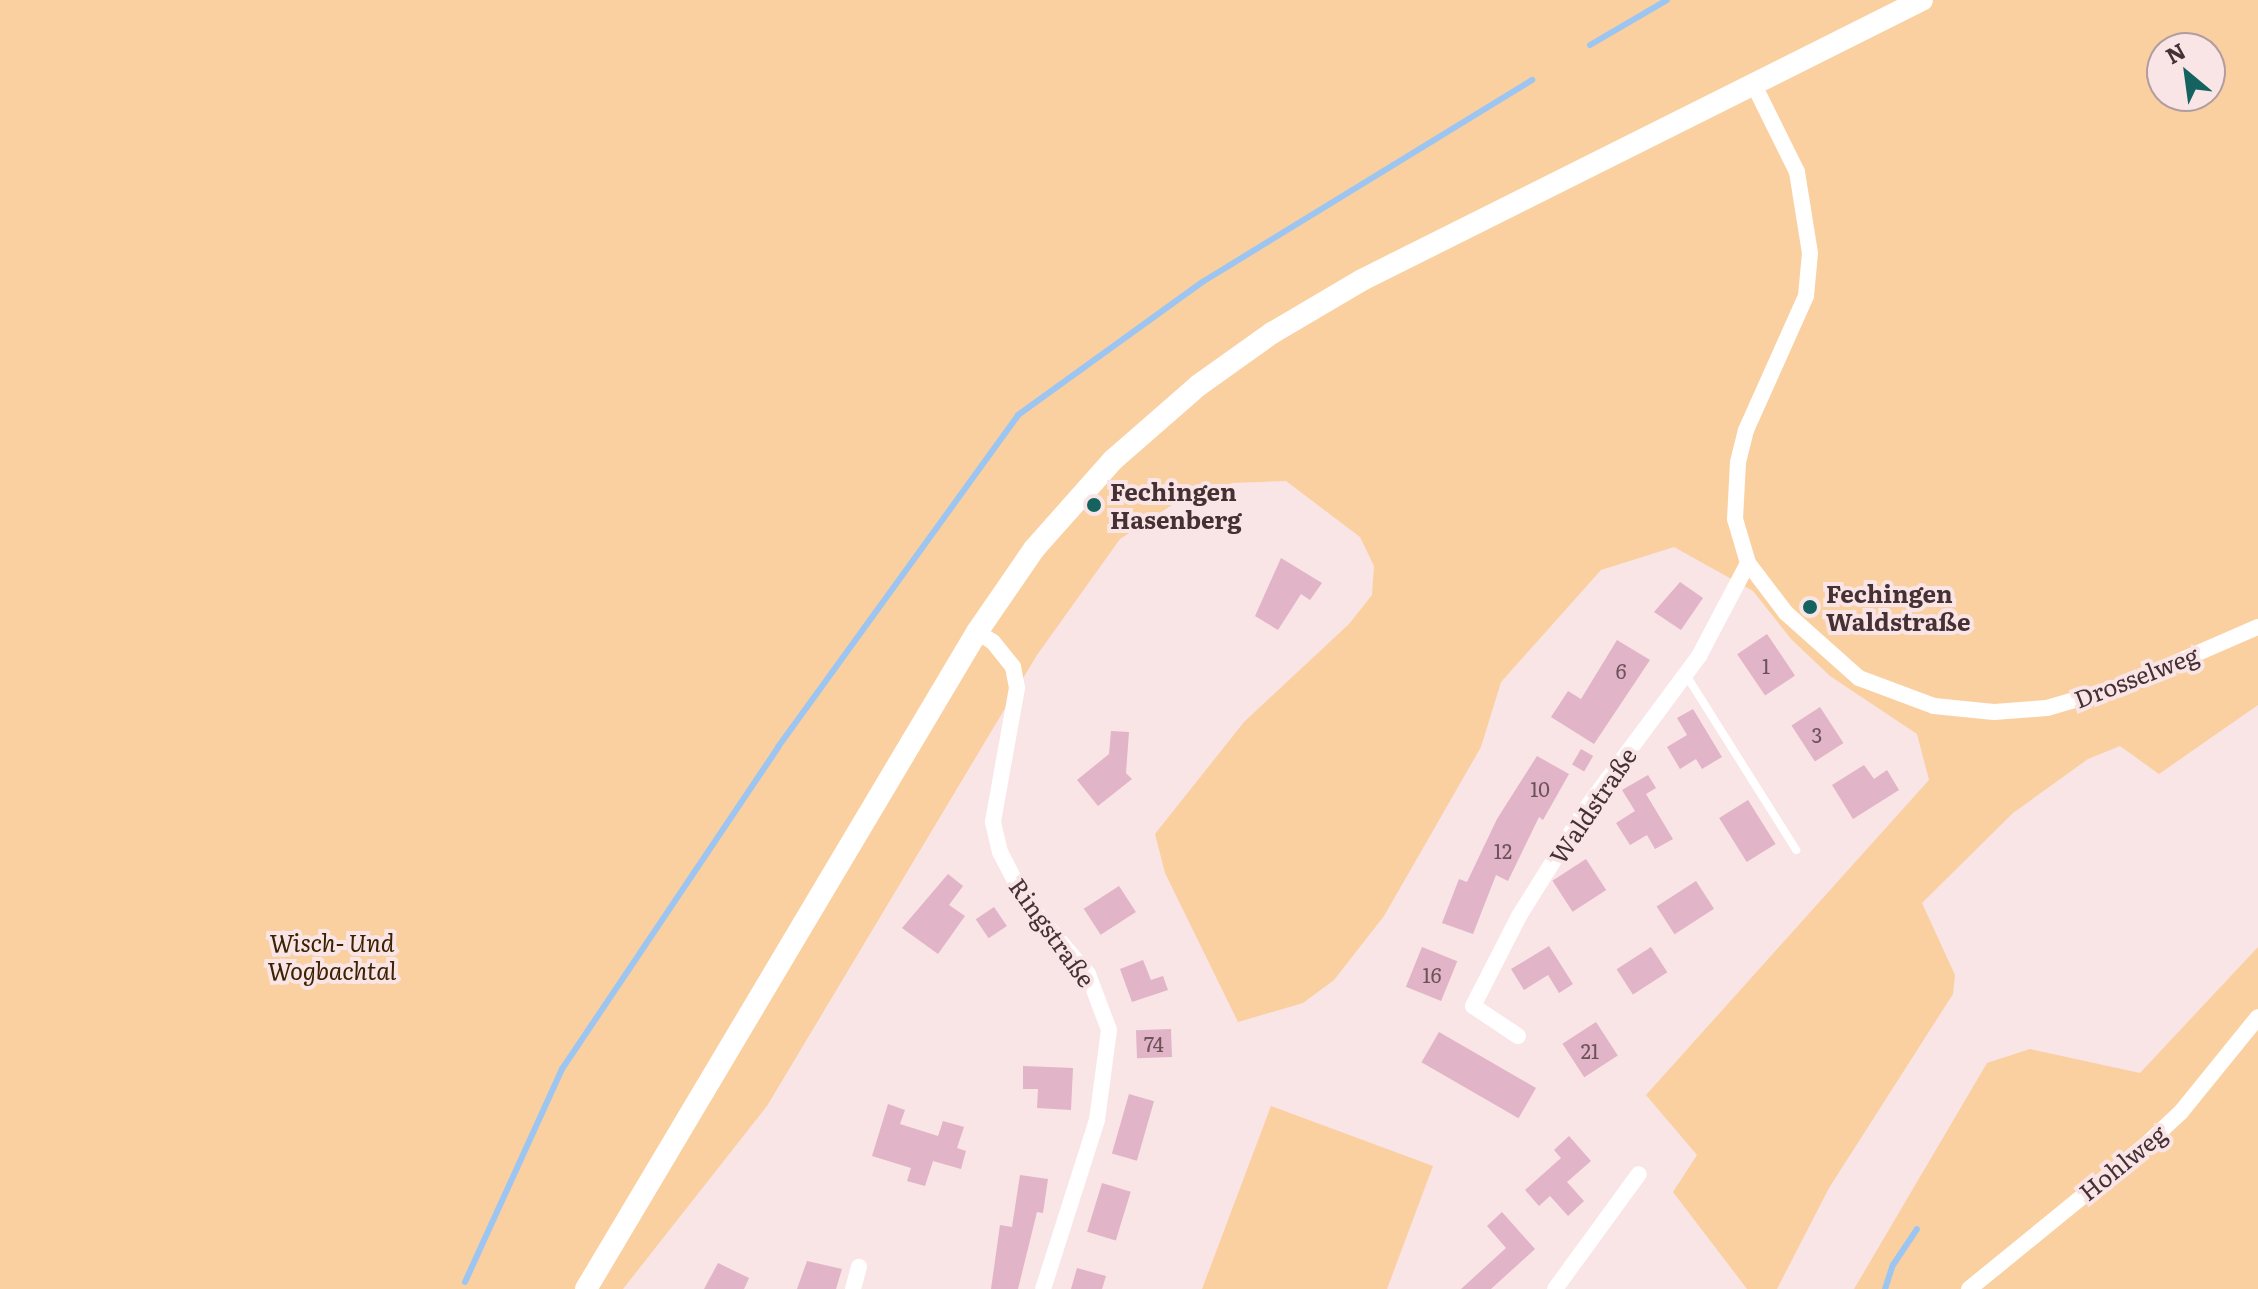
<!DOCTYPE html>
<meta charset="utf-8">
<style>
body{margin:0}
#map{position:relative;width:2258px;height:1289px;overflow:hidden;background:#f9e4e6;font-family:Literata,serif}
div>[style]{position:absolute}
.green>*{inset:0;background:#fad0a0}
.stream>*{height:6px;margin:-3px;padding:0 3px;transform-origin:3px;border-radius:3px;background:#9cc6f1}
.building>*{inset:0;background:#e1b4c7;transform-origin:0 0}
.service>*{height:8px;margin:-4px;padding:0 4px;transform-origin:4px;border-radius:4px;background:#fff}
.minor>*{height:16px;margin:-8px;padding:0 8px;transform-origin:8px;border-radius:8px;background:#fff}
.secondary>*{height:22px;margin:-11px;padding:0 11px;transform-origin:11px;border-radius:11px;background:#fff}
.dots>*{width:22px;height:22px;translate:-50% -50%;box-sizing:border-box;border:4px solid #f9e4e6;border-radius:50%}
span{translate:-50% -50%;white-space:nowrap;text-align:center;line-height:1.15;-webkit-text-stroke:8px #f9e4e6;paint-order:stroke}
.number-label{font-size:20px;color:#6c5259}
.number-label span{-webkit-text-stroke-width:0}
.poi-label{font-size:24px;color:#453134;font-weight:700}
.left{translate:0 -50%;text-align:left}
.street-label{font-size:24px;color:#453134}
.park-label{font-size:24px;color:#3c2200;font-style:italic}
.north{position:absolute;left:2146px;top:32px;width:80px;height:80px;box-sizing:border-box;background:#f9e4e6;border:2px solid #b19c9f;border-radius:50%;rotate:331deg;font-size:22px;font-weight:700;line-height:32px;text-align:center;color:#453134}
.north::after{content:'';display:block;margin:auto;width:28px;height:36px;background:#156360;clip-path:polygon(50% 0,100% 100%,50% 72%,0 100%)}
</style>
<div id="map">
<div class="green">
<i style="clip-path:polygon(evenodd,0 0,2258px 0,2258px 705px,2159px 774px,2120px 746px,2088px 759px,2013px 813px,1922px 903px,1955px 975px,1953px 994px,1829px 1188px,1777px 1289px,1747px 1289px,1673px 1192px,1697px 1155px,1646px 1095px,1929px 780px,1917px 734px,1830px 676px,1791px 639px,1753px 591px,1674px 547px,1601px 570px,1501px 682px,1481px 747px,1384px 916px,1334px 980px,1303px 1003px,1238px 1022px,1165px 873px,1155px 834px,1244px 722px,1349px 624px,1372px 595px,1374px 566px,1360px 537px,1286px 481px,1232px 483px,1175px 503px,1120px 539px,1037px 655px,767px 1106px,623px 1289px,0 1289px,0 0,2162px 48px,2210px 48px,2210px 96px,2162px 96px,2162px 48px)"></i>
<i style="clip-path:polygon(2258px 947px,2258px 1289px,1854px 1289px,1987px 1063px,2030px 1049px,2140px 1073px)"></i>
<i style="clip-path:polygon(1271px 1106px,1433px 1166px,1387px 1289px,1202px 1289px)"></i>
</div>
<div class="stream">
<i style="left:1590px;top:45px;width:89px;rotate:-30.3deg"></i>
<i style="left:465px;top:1282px;width:234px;rotate:-65.5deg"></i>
<i style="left:562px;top:1069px;width:388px;rotate:-56.1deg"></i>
<i style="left:778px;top:747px;width:410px;rotate:-54.1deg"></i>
<i style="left:1018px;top:415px;width:229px;rotate:-35.8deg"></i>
<i style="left:1204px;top:281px;width:385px;rotate:-31.5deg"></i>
<i style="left:1885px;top:1289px;width:25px;rotate:-72deg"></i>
<i style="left:1893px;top:1265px;width:43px;rotate:-56.3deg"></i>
</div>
<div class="building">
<i style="clip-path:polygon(1281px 558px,1322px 583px,1310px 600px,1301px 594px,1278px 630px,1255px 616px)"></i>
<i style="clip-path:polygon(1680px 582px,1703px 598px,1681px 630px,1654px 612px)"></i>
<i style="left:1767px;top:634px;width:50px;height:36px;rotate:56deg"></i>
<i style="clip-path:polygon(1617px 640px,1650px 660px,1594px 744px,1551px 717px,1568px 691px,1581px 699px)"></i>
<i style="left:1820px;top:707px;width:43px;height:34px;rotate:57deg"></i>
<i style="clip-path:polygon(1693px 709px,1722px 757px,1702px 769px,1696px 759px,1680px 769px,1667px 747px,1687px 735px,1677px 718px)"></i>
<i style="clip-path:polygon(1111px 731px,1129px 732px,1126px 773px,1132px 779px,1098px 806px,1077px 780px,1109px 754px)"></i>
<i style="left:1581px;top:749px;width:14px;height:18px;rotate:30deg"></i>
<i style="clip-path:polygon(1537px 756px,1569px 774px,1543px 820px,1539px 817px,1508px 881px,1496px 875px,1473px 934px,1442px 923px,1459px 879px,1467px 882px,1497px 819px)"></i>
<i style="clip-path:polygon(1864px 765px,1874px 779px,1887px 770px,1899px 790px,1853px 819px,1832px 785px)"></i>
<i style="clip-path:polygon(1648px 775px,1656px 788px,1646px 794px,1673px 839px,1655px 849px,1647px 835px,1630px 845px,1616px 823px,1635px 811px,1622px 790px)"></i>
<i style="left:1748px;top:800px;width:52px;height:34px;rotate:58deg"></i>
<i style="left:1586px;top:859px;width:37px;height:40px;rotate:57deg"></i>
<i style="clip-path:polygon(948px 874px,963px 886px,949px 905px,965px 916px,938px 954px,902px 928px)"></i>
<i style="left:1696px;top:881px;width:33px;height:47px;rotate:57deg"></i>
<i style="left:1119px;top:886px;width:31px;height:42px;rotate:57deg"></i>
<i style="left:994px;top:907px;width:23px;height:22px;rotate:56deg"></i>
<i style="clip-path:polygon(1549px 946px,1573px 984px,1559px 993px,1548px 975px,1524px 990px,1511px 969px)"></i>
<i style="left:1422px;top:947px;width:38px;height:43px;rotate:22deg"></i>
<i style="left:1651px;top:947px;width:30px;height:41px;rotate:57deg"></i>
<i style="clip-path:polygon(1143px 960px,1151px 980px,1163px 976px,1168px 990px,1132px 1002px,1120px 969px)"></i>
<i style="left:1596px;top:1022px;width:40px;height:40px;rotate:57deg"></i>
<i style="left:1171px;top:1029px;width:28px;height:35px;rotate:88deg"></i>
<i style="left:1439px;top:1032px;width:112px;height:35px;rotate:30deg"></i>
<i style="clip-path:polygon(1023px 1066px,1073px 1068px,1071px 1110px,1037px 1108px,1038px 1089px,1023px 1089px)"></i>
<i style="left:1129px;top:1094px;width:26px;height:62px;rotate:16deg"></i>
<i style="clip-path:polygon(888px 1104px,905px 1110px,900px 1124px,938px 1136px,943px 1121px,964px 1127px,957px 1148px,966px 1151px,961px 1169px,933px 1161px,925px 1186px,907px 1181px,911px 1168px,872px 1156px)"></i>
<i style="clip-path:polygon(1569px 1136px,1591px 1161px,1567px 1182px,1584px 1201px,1568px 1216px,1550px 1196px,1539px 1206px,1525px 1190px,1561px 1158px,1554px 1150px)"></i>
<i style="clip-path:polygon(1020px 1175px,1048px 1179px,1043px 1213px,1037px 1212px,1018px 1289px,991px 1289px,1000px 1225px,1012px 1227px)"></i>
<i style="left:1102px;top:1183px;width:30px;height:51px;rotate:17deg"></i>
<i style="clip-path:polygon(1502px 1212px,1535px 1249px,1491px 1289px,1461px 1289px,1506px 1248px,1487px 1226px)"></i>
<i style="clip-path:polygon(807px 1261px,842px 1269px,836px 1289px,797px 1289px)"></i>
<i style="clip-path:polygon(718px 1263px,749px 1278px,744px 1289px,704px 1289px)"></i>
<i style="clip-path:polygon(1077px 1268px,1106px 1276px,1102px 1289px,1071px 1289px)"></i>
</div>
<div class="service">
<i style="left:1686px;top:675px;width:207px;rotate:57.8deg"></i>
</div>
<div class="minor">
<i style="left:1755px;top:87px;width:95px;rotate:63.7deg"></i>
<i style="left:1797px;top:172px;width:82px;rotate:80.9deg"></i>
<i style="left:1810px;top:253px;width:43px;rotate:95.3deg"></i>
<i style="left:1806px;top:296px;width:147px;rotate:114.1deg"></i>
<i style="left:1746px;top:430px;width:33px;rotate:104deg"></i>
<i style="left:1738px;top:462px;width:57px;rotate:93deg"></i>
<i style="left:1735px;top:519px;width:46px;rotate:73.5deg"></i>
<i style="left:1748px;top:563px;width:63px;rotate:52.8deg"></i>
<i style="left:1786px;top:613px;width:98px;rotate:41.7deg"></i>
<i style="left:1859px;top:678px;width:80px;rotate:20.5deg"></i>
<i style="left:1934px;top:706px;width:60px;rotate:5.7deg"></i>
<i style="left:1994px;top:712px;width:53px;rotate:-4.3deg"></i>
<i style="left:2047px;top:708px;width:78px;rotate:-16.3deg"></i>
<i style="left:2122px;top:686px;width:148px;rotate:-23.5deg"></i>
<i style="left:977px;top:632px;width:19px;rotate:32deg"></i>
<i style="left:993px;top:642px;width:32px;rotate:51deg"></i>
<i style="left:1013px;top:667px;width:21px;rotate:79deg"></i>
<i style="left:1017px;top:688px;width:136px;rotate:100.2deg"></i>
<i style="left:993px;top:822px;width:31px;rotate:77deg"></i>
<i style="left:1000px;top:852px;width:56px;rotate:62.5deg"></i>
<i style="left:1026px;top:902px;width:95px;rotate:49.3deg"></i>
<i style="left:1088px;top:974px;width:60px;rotate:69.4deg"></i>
<i style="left:1109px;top:1030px;width:91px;rotate:97.6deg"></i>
<i style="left:1097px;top:1120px;width:177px;rotate:107.7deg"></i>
<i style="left:1518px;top:1036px;width:54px;rotate:-146.3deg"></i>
<i style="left:1473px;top:1006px;width:101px;rotate:-62.9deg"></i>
<i style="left:1519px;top:916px;width:128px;rotate:-58deg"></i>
<i style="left:1587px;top:807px;width:188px;rotate:-53.4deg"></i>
<i style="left:1699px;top:656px;width:105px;rotate:-62.2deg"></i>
<i style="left:853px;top:1289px;width:23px;rotate:-75deg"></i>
<i style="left:1555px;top:1289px;width:142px;rotate:-53.9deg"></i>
<i style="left:1969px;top:1289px;width:232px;rotate:-39.2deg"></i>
<i style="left:2149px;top:1142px;width:44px;rotate:-43.2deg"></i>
<i style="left:2181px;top:1112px;width:122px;rotate:-51deg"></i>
</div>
<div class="secondary">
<i style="left:586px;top:1289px;width:765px;rotate:-59.24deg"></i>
<i style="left:977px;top:632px;width:101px;rotate:-55.5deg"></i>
<i style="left:1034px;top:549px;width:119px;rotate:-48.4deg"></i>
<i style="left:1113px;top:460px;width:114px;rotate:-41.1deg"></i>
<i style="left:1199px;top:385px;width:90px;rotate:-35.5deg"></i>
<i style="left:1272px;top:333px;width:104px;rotate:-30.5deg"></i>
<i style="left:1362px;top:280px;width:626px;rotate:-26.57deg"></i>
</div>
<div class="dots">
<i style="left:1094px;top:505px;background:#156360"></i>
<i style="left:1810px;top:607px;background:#156360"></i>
</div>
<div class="number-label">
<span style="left:1766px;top:665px">1</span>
<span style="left:1621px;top:670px">6</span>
<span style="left:1817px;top:734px">3</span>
<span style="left:1540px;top:788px">10</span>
<span style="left:1503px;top:850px">12</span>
<span style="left:1432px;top:974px">16</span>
<span style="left:1154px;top:1043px">74</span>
<span style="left:1590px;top:1050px">21</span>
</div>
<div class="poi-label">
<span class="left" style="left:1110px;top:505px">Fechingen<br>Hasenberg</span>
<span class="left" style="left:1826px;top:607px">Fechingen<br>Waldstraße</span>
</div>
<div class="street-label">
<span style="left:2136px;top:676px;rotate:-21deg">Drosselweg</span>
<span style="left:1592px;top:805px;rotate:-56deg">Waldstraße</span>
<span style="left:1053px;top:932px;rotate:54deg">Ringstraße</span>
<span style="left:2122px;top:1162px;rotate:-39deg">Hohlweg</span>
</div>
<div class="park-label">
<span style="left:332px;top:956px">Wisch- Und<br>Wogbachtal</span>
</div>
<div class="north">N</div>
</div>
